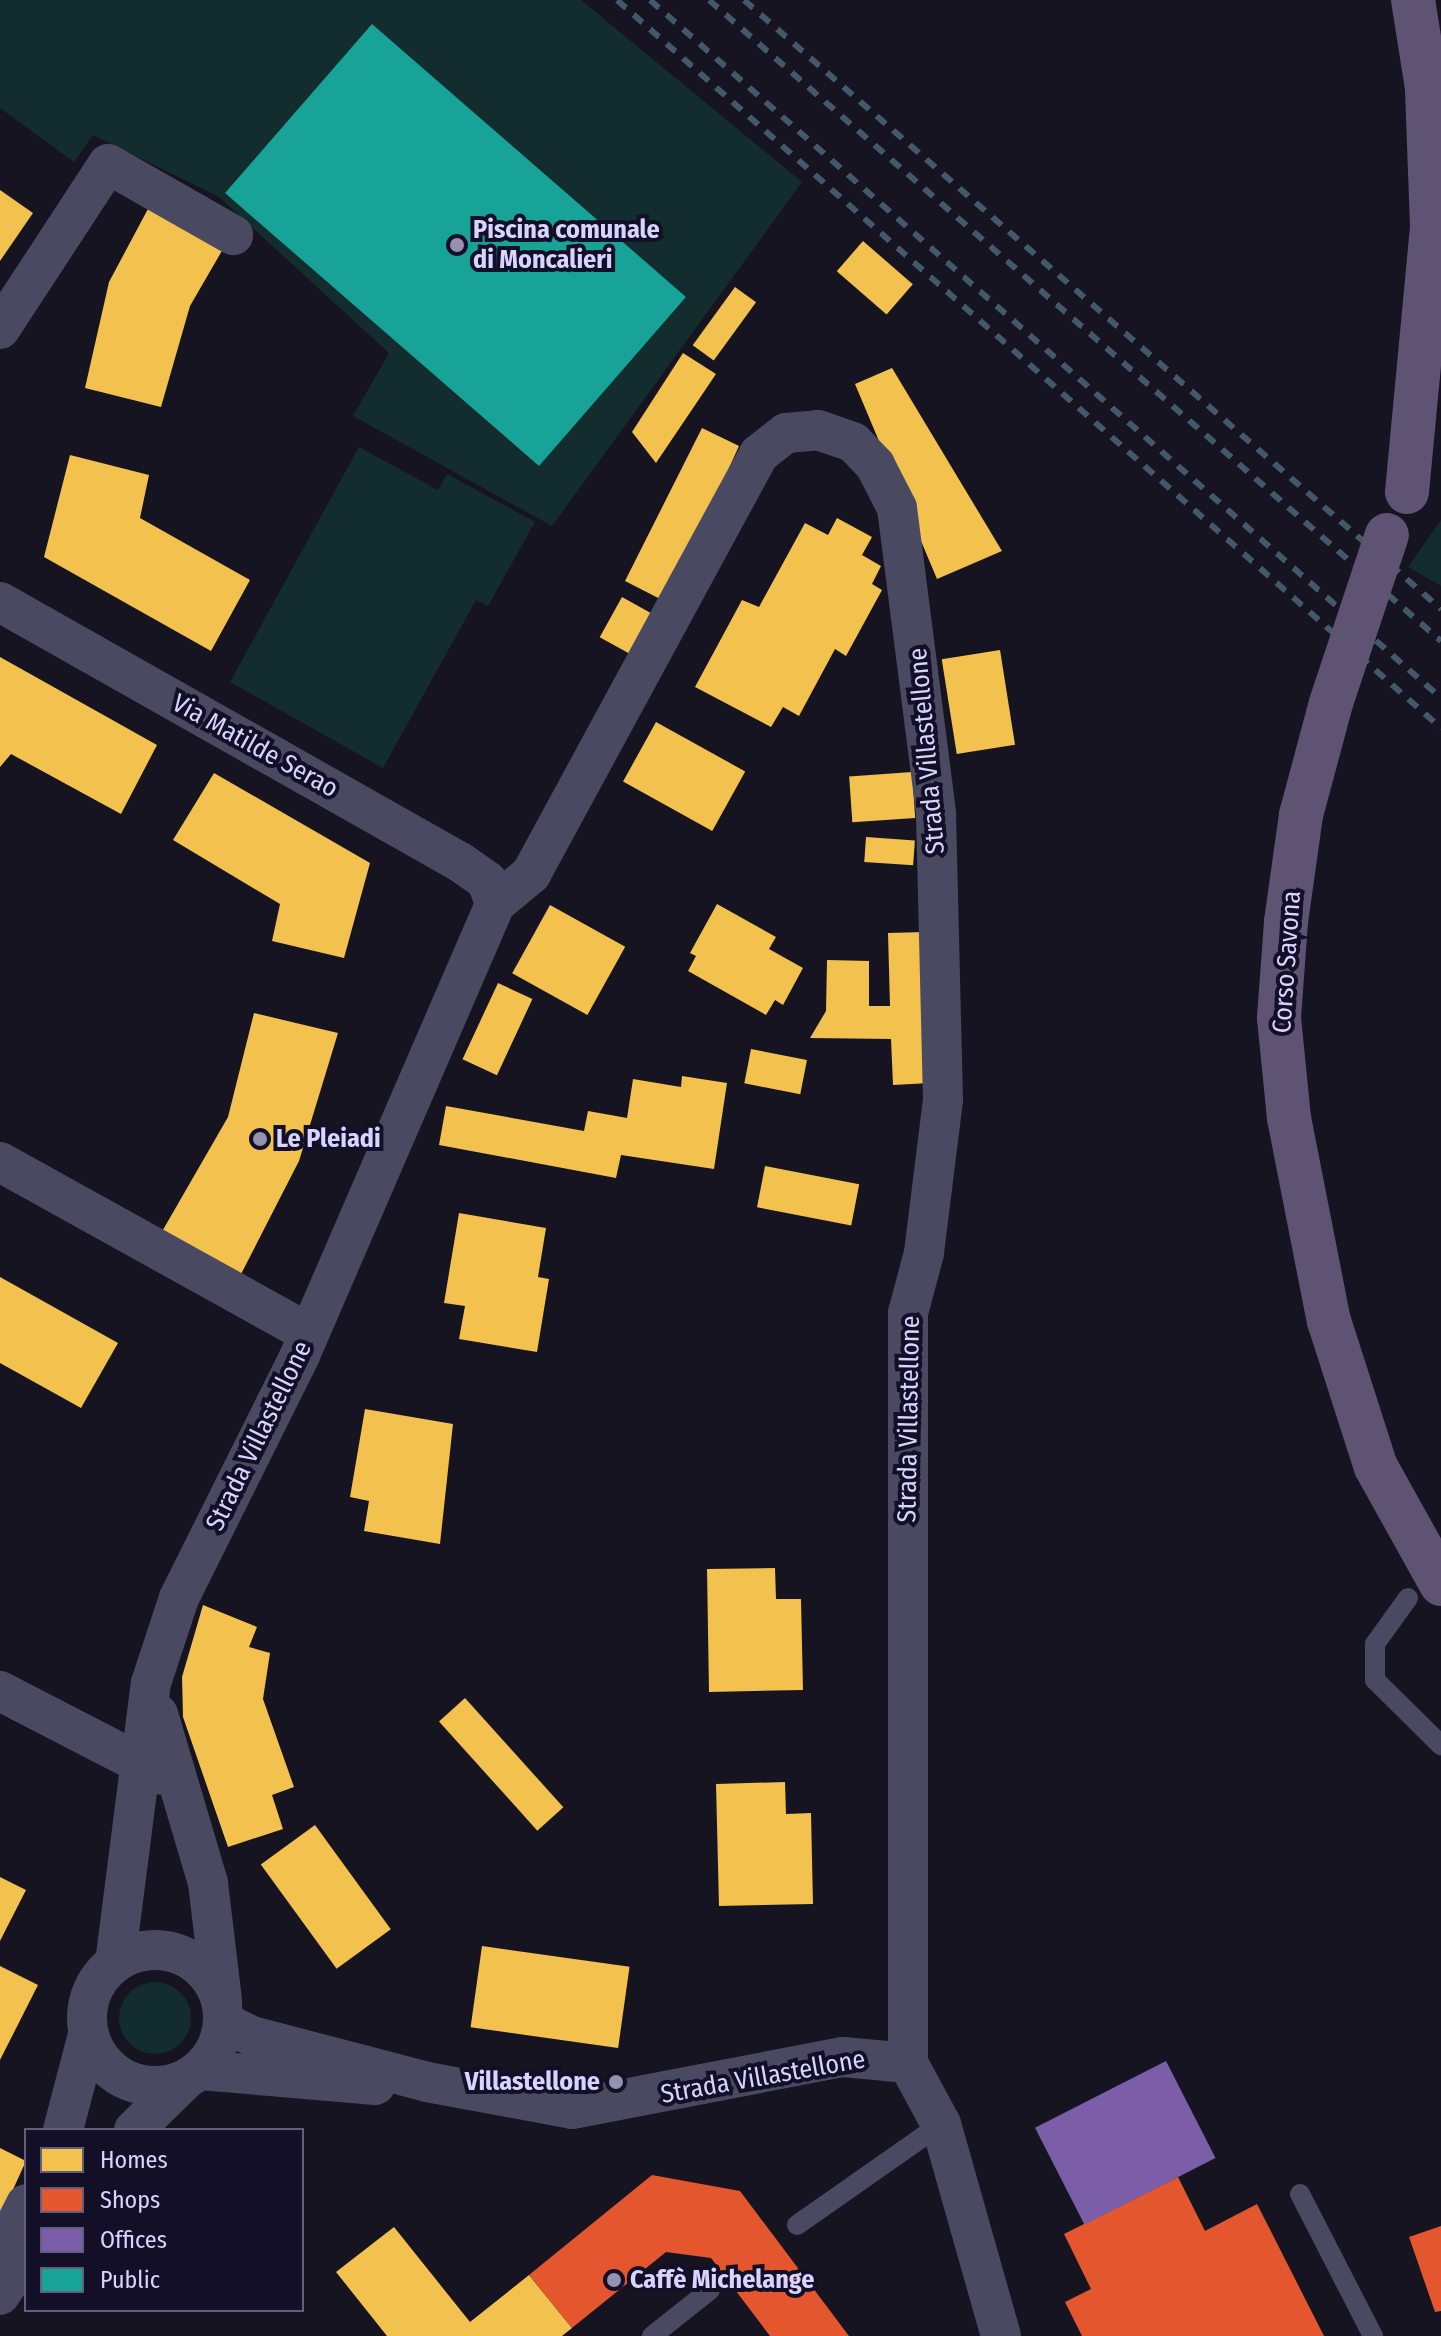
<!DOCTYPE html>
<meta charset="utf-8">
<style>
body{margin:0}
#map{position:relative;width:1441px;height:2336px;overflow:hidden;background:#161421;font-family:"Fira Sans Condensed",sans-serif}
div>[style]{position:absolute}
.green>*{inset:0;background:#132c2d}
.round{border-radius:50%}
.homes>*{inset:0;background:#f2c14e;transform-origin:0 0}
.shops>*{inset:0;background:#e4572e}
.offices>*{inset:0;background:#7b5ea7;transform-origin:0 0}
.public>*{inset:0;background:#17a398;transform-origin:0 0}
.lane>*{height:20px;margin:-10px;padding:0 10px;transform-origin:10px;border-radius:10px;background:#4a4962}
.street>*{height:40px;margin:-20px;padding:0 20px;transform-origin:20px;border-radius:20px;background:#4a4962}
.street>.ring{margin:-20px;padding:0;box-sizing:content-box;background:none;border:40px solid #4a4962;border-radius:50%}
.primary>*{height:44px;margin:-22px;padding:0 22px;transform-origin:22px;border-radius:22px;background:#5e5373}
.rail>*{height:6px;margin-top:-3px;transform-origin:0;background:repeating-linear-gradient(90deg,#43596b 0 12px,transparent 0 22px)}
.primary-bridge>*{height:44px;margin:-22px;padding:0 22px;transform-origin:22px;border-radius:22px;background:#5e5373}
.dots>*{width:22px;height:22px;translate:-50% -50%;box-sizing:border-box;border:4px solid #130f26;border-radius:50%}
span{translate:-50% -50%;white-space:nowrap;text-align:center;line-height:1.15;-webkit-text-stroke:8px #130f26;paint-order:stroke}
.poi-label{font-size:26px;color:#d9d4ff;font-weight:700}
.left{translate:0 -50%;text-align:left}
.right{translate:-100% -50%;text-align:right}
.street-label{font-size:26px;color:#d9d4ff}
.legend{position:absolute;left:24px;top:2128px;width:280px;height:184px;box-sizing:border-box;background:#130f26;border:2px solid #625e7d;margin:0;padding:10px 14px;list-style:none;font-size:24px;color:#d9d4ff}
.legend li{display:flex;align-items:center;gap:16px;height:40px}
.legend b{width:40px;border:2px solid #625e7d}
</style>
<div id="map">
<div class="green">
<i style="clip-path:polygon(0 0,581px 0,802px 182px,552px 526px,353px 416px,389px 353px,219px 197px,93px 135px,74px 162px,0 108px)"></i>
<i style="clip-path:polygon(359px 447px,438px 490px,447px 474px,535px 522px,488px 606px,476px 600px,383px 768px,230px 682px)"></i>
<i style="clip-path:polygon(1441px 520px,1441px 586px,1408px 567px)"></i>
<i class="round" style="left:119px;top:1982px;width:72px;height:72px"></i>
</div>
<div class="homes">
<i style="clip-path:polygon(0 190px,33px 213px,0 261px)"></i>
<i style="clip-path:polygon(149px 207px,223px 249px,190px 306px,161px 407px,85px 388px,109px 282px)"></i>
<i style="left:863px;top:241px;width:66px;height:40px;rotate:41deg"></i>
<i style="left:735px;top:287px;width:26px;height:72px;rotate:36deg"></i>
<i style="clip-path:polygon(683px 353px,716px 374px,656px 463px,632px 432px)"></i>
<i style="clip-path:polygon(892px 368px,1002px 551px,937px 579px,855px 384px)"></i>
<i style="clip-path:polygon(702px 428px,739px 446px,668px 603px,625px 581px)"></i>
<i style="clip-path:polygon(70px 455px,149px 475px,140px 518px,250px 580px,211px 651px,44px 557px)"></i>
<i style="clip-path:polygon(837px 518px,872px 537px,862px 555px,881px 566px,872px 584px,882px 590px,846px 656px,835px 649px,799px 716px,783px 707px,771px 727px,695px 687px,742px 600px,759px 607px,805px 523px,828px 535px)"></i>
<i style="left:622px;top:597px;width:41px;height:46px;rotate:29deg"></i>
<i style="left:1000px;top:650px;width:96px;height:59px;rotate:81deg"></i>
<i style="clip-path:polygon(0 657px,157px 745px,121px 814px,11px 754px,0 767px)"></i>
<i style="left:656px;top:722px;width:102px;height:68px;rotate:29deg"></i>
<i style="left:912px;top:772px;width:46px;height:63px;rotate:86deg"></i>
<i style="clip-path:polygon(214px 773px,370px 863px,344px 958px,272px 941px,280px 904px,173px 840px)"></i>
<i style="left:866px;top:837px;width:49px;height:25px;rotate:4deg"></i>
<i style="clip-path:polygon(717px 904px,776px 937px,769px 949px,803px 968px,783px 1005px,775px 1000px,766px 1015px,688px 971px,696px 956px,690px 953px)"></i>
<i style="left:550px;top:905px;width:86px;height:78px;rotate:29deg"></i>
<i style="clip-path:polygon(925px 932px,930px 1083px,893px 1085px,891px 1039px,810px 1038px,826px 1011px,827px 960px,869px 961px,869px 1006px,890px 1006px,888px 933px)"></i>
<i style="left:498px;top:983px;width:38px;height:84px;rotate:25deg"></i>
<i style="clip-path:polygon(254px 1013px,338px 1033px,299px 1161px,238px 1280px,160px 1235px,228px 1117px)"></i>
<i style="left:751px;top:1049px;width:57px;height:35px;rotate:11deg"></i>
<i style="clip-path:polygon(682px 1076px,727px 1083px,714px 1169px,621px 1155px,616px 1178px,439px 1145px,446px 1106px,584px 1131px,588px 1111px,627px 1118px,633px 1079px,681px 1087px)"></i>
<i style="left:765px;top:1166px;width:96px;height:42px;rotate:11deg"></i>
<i style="clip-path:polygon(459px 1213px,546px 1228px,538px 1277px,549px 1279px,537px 1352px,459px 1339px,465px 1306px,444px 1303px)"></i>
<i style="clip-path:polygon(0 1277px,118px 1343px,81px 1408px,0 1363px)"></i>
<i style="clip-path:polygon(365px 1409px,453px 1424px,440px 1544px,364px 1531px,369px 1501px,350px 1497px)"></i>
<i style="clip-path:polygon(775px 1568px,776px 1599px,801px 1599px,803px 1690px,709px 1692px,707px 1569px)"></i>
<i style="clip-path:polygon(203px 1605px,257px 1627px,249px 1647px,270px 1653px,263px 1699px,294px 1787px,272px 1795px,283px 1829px,228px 1847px,183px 1717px,182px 1677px)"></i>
<i style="left:465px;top:1698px;width:147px;height:35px;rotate:48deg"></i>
<i style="clip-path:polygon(785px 1782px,786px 1814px,811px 1813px,813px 1904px,719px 1906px,716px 1784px)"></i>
<i style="left:315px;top:1825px;width:129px;height:67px;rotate:54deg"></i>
<i style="clip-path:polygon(0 1877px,26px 1890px,0 1941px)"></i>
<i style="left:482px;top:1946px;width:149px;height:82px;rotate:8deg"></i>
<i style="clip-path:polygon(0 1966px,38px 1985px,0 2060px)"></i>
<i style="clip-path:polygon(0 2148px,26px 2161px,0 2218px)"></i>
<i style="clip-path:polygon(394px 2227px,470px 2322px,529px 2275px,572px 2328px,562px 2336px,387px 2336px,336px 2272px)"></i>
</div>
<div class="shops">
<i style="clip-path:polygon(652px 2175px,740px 2191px,849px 2336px,770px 2336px,711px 2258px,666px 2252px,572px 2328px,529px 2275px)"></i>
<i style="clip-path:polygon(1178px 2177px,1205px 2231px,1257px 2204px,1324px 2336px,1082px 2336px,1065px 2302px,1091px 2289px,1064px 2234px)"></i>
<i style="clip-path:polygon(1441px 2226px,1441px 2311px,1435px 2312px,1409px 2237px)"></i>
</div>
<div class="offices">
<i style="left:1166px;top:2061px;width:109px;height:147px;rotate:63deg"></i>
</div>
<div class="public">
<i style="left:372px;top:24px;width:416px;height:224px;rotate:41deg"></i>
</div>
<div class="lane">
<i style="left:1408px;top:1598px;width:57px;rotate:125.7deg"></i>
<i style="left:1375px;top:1644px;width:36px;rotate:90deg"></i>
<i style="left:1375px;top:1680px;width:93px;rotate:44.6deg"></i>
<i style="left:1300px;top:2194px;width:160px;rotate:62.8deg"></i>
<i style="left:797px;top:2225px;width:176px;rotate:-35deg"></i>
<i style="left:652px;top:2336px;width:74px;rotate:-38.4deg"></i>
</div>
<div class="street">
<i style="left:0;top:329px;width:197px;rotate:-56.8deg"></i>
<i style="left:108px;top:164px;width:144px;rotate:29.6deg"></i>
<i style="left:0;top:602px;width:528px;rotate:29.48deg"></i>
<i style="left:460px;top:862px;width:33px;rotate:35deg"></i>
<i style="left:487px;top:881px;width:24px;rotate:71deg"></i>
<i style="left:0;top:1162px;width:353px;rotate:29deg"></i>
<i style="left:0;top:1691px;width:183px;rotate:27.3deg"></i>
<i style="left:158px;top:1714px;width:176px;rotate:73.5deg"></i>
<i style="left:208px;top:1883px;width:119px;rotate:83.2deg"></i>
<i class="ring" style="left:87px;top:1950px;width:96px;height:96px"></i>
<i style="left:115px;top:1963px;width:282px;rotate:-82.7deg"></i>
<i style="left:151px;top:1683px;width:89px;rotate:-71.8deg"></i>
<i style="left:179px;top:1598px;width:271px;rotate:-63.5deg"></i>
<i style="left:300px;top:1355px;width:491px;rotate:-66.6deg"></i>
<i style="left:495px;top:904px;width:47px;rotate:-39.8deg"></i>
<i style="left:531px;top:874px;width:478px;rotate:-61.5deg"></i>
<i style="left:759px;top:454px;width:34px;rotate:-38deg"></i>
<i style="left:786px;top:433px;width:32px;rotate:-5deg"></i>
<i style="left:818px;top:430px;width:37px;rotate:19deg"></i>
<i style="left:853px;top:442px;width:32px;rotate:46deg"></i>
<i style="left:875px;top:465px;width:48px;rotate:62.9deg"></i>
<i style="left:897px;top:508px;width:308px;rotate:82.7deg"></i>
<i style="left:936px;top:814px;width:286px;rotate:88.6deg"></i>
<i style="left:943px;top:1100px;width:154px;rotate:97.1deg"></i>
<i style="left:924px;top:1253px;width:62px;rotate:104.9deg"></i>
<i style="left:908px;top:1313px;width:750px;rotate:90deg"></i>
<i style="left:223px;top:2022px;width:32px;rotate:26deg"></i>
<i style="left:252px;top:2036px;width:181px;rotate:14.7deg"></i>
<i style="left:427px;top:2082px;width:147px;rotate:10.5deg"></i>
<i style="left:572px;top:2109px;width:276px;rotate:-10.9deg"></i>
<i style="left:843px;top:2057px;width:65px;rotate:5.3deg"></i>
<i style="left:908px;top:2063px;width:69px;rotate:61.6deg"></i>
<i style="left:941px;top:2124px;width:220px;rotate:74.2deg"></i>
<i style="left:200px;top:2070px;width:176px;rotate:4.9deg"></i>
<i style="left:63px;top:2130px;width:98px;rotate:-75.3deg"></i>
<i style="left:134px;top:2130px;width:73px;rotate:-44.4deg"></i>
<i style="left:0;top:2255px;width:57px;rotate:-63deg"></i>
<i style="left:0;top:2295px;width:47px;rotate:-56.3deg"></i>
</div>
<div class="primary">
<i style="left:1407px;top:492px;width:267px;rotate:-84.6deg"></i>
<i style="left:1432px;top:226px;width:138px;rotate:-92.1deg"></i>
<i style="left:1427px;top:88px;width:89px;rotate:-99deg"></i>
<i style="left:1331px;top:703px;width:116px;rotate:105deg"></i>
<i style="left:1301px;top:815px;width:108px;rotate:98deg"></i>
<i style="left:1286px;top:922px;width:96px;rotate:94.2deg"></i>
<i style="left:1279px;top:1018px;width:100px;rotate:84.3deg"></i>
<i style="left:1289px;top:1118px;width:207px;rotate:78.9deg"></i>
<i style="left:1329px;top:1321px;width:153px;rotate:72.2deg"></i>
<i style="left:1376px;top:1467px;width:134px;rotate:60.9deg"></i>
</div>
<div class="rail">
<i style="left:617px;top:0;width:1100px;rotate:41.46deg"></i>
<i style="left:650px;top:0;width:1055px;rotate:41.43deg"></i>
<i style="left:709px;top:0;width:973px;rotate:41.21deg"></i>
<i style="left:744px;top:0;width:926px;rotate:41.15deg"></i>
</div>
<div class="primary-bridge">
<i style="left:1331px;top:703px;width:177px;rotate:-71.6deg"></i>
</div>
<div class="dots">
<i style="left:457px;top:245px;background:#9591b1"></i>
<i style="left:260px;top:1139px;background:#9591b1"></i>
<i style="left:616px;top:2082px;background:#9591b1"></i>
<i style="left:614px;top:2280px;background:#9591b1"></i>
</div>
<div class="poi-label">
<span class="left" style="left:473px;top:245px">Piscina comunale<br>di Moncalieri</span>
<span class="left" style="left:276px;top:1139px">Le Pleiadi</span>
<span class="right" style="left:600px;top:2082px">Villastellone</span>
<span class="left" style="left:630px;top:2280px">Caffè Michelange</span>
</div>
<div class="street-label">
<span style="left:255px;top:746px;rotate:29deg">Via Matilde Serao</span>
<span style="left:927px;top:751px;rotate:-95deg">Strada Villastellone</span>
<span style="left:1287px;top:962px;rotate:-86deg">Corso Savona</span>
<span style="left:909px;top:1419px;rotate:-89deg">Strada Villastellone</span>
<span style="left:259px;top:1436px;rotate:-64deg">Strada Villastellone</span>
<span style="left:763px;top:2077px;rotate:-10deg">Strada Villastellone</span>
</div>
<ul class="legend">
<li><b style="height:22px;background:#f2c14e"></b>Homes</li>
<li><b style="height:22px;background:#e4572e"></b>Shops</li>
<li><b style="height:22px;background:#7b5ea7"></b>Offices</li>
<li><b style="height:22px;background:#17a398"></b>Public</li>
</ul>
</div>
